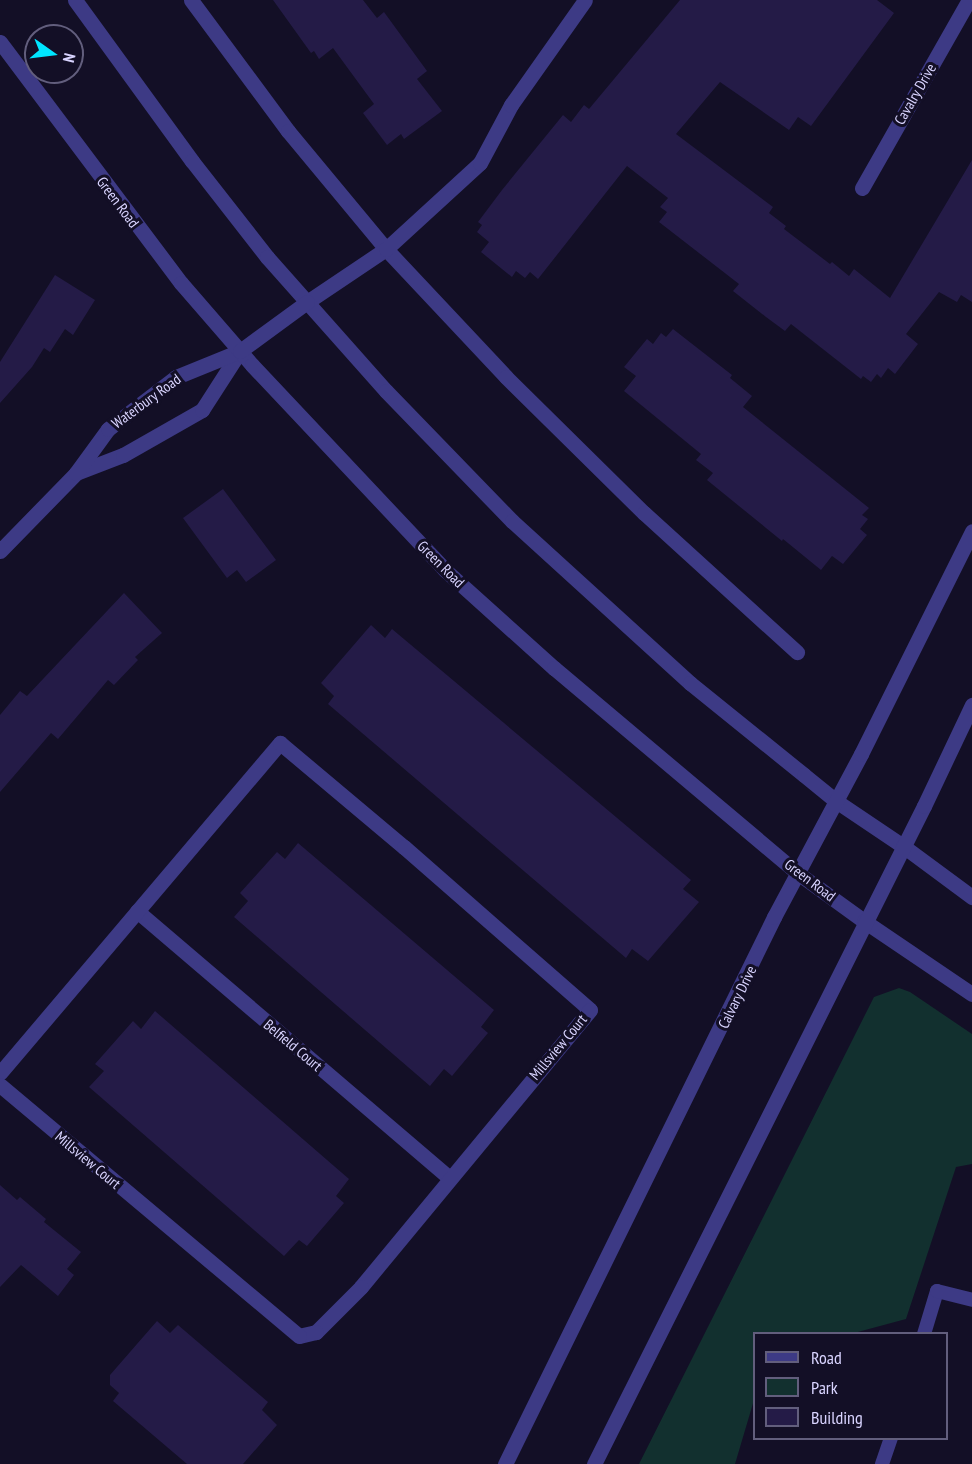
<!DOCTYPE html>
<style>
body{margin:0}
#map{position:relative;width:972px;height:1464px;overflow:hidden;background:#130f26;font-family:"PT Sans Narrow",sans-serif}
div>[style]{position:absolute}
.green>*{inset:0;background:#12302f}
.building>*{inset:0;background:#241b47}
.service>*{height:14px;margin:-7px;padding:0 7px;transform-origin:7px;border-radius:7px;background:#3d3a85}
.minor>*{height:15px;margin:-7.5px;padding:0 7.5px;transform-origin:7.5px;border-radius:7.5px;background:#3d3a85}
.tertiary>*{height:15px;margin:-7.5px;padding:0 7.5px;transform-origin:7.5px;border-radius:7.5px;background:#3d3a85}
span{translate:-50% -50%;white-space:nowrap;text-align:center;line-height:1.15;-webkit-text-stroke:6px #130f26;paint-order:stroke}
.street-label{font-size:15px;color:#d9d4ff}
.legend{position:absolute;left:753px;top:1332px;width:195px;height:108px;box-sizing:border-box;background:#130f26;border:2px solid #625e7d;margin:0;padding:8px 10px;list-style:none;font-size:18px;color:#d9d4ff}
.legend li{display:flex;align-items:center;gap:12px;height:30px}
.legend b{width:30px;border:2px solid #625e7d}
.north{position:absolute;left:24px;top:24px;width:60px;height:60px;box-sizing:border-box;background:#130f26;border:2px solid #625e7d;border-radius:50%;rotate:104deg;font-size:16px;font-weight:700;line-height:24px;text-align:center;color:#d9d4ff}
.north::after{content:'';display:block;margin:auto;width:21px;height:27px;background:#00e5ff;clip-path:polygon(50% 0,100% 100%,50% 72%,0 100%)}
</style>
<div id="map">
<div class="green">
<i style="clip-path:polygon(899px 988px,910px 992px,972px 1034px,972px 1164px,956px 1167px,906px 1319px,854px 1333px,754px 1334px,754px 1400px,735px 1464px,639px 1464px,874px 997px)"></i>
</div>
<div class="building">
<i style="clip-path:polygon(273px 0,363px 0,377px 18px,384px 12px,427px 71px,417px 79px,442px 111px,404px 139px,401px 134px,387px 145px,363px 113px,374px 104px,333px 48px,319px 59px,314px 51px,311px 53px)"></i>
<i style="clip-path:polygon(680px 0,877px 0,894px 13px,811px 126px,798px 117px,789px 130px,720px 82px,676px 134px,773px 207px,769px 213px,786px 226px,784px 229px,830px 264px,832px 262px,849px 276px,854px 269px,890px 298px,972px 160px,972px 302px,961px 295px,957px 302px,939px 292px,906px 334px,918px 344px,895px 374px,888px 368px,881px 378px,877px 374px,871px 382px,863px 376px,861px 379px,791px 324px,785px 331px,766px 317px,733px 291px,739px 284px,659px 222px,667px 212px,660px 207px,668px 198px,627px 166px,538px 279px,530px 272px,525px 278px,516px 271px,512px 277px,481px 252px,489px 242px,477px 232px,482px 225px,478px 222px,502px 190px,563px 115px,571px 122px,584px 105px,589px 109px)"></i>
<i style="clip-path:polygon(55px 275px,95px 300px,73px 335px,65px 329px,50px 352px,44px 348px,32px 367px,0 403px,0 362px)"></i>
<i style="clip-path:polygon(673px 329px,732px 375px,730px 378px,752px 396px,743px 407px,869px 508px,862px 515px,868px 519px,860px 529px,867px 535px,843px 564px,832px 556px,821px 570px,783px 539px,782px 541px,707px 480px,713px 473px,696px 460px,701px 454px,624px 391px,636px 376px,624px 367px,647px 339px,653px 344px,661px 333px,666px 337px)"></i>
<i style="clip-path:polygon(223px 489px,276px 560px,246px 582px,237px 570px,227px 578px,183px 518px)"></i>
<i style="clip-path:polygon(124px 593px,162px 633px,135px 657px,138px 660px,114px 685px,108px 680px,58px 739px,51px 733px,0 792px,0 715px,20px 691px,27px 696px)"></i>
<i style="clip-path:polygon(371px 625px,385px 638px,392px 629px,691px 880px,683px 889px,699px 902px,648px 961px,632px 949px,626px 958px,328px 704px,334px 696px,321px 683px)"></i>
<i style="clip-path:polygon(298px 843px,494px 1010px,481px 1027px,488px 1033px,452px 1076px,444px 1069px,430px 1086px,234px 917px,248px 901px,240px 893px,277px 852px,285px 859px)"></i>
<i style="clip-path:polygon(155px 1011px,349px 1179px,336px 1196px,344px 1203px,307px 1246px,299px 1240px,284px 1256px,89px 1087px,104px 1071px,95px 1064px,133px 1021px,141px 1029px)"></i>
<i style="clip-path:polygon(0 1185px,17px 1200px,20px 1197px,46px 1219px,44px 1222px,81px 1252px,67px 1269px,74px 1275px,58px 1296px,21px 1265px,0 1287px)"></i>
<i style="clip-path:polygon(157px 1321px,170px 1333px,178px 1325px,268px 1402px,262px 1410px,277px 1425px,243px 1464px,187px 1464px,113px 1401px,119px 1393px,110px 1385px,110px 1375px)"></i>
</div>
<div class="service">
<i style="left:924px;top:1334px;width:45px;rotate:-73.2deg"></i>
<i style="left:937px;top:1291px;width:36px;rotate:14deg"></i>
<i style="left:882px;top:1464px;width:28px;rotate:-71deg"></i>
</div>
<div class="minor">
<i style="left:191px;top:0;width:163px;rotate:53.5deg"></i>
<i style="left:288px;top:131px;width:153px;rotate:50.3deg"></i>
<i style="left:386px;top:249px;width:175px;rotate:46.8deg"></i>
<i style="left:506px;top:377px;width:194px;rotate:44.6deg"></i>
<i style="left:644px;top:513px;width:207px;rotate:42.3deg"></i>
<i style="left:862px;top:188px;width:216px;rotate:-60.4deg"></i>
<i style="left:307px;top:302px;width:95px;rotate:-33.9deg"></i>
<i style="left:386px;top:249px;width:127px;rotate:-42.5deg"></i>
<i style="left:480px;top:163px;width:66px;rotate:-61.9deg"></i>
<i style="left:511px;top:105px;width:128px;rotate:-54.8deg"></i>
<i style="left:76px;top:473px;width:50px;rotate:-21deg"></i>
<i style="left:123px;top:455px;width:91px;rotate:-29.7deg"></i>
<i style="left:202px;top:410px;width:70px;rotate:-57.2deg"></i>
<i style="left:0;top:551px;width:109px;rotate:-45.7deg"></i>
<i style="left:76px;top:473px;width:54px;rotate:-54deg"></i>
<i style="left:108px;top:429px;width:86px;rotate:-37.4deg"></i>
<i style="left:176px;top:377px;width:69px;rotate:-22.1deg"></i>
<i style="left:137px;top:911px;width:411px;rotate:40.5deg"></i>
<i style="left:0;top:1073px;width:433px;rotate:-49.7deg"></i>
<i style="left:280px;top:743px;width:162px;rotate:40deg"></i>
<i style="left:404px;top:847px;width:247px;rotate:41.2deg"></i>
<i style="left:590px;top:1010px;width:359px;rotate:129.6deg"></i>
<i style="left:361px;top:1287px;width:64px;rotate:135deg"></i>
<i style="left:316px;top:1332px;width:17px;rotate:167deg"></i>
<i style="left:299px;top:1336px;width:390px;rotate:-140deg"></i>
</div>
<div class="tertiary">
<i style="left:75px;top:0;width:199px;rotate:54deg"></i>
<i style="left:192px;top:161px;width:122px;rotate:52deg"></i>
<i style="left:267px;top:257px;width:179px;rotate:48.4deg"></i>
<i style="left:386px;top:391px;width:181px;rotate:45.9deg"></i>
<i style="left:512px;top:521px;width:241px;rotate:42.3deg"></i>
<i style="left:690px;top:683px;width:146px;rotate:38.9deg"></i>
<i style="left:804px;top:775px;width:41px;rotate:39.1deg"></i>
<i style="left:836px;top:801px;width:81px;rotate:33.9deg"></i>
<i style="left:903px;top:846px;width:86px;rotate:36.5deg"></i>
<i style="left:0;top:42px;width:301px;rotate:53.1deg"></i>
<i style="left:181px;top:283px;width:108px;rotate:49.1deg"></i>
<i style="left:252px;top:365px;width:282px;rotate:46.7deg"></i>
<i style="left:445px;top:570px;width:147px;rotate:42deg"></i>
<i style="left:554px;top:668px;width:320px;rotate:40.1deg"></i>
<i style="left:799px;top:874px;width:80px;rotate:35.9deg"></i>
<i style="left:864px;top:921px;width:130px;rotate:34.1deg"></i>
<i style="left:240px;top:351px;width:83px;rotate:-36.2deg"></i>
<i style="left:505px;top:1464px;width:610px;rotate:-63.81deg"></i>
<i style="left:774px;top:917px;width:185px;rotate:-61.9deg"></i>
<i style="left:861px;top:754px;width:249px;rotate:-63.5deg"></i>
<i style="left:594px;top:1464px;width:736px;rotate:-63.37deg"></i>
<i style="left:924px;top:806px;width:112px;rotate:-64.6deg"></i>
</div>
<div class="street-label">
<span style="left:915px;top:94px;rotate:-60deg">Cavalry Drive</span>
<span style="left:118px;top:202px;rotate:53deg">Green Road</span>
<span style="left:146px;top:401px;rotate:-36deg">Waterbury Road</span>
<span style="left:441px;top:564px;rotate:45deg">Green Road</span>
<span style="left:810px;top:880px;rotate:37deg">Green Road</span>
<span style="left:737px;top:997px;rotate:-64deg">Calvary Drive</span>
<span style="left:293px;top:1045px;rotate:40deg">Belfield Court</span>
<span style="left:558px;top:1047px;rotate:-50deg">Millsview Court</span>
<span style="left:88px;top:1160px;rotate:40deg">Millsview Court</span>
</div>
<ul class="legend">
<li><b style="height:8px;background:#3d3a85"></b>Road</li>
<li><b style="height:16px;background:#12302f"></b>Park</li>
<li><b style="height:16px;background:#241b47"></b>Building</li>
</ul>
<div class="north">N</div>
</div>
